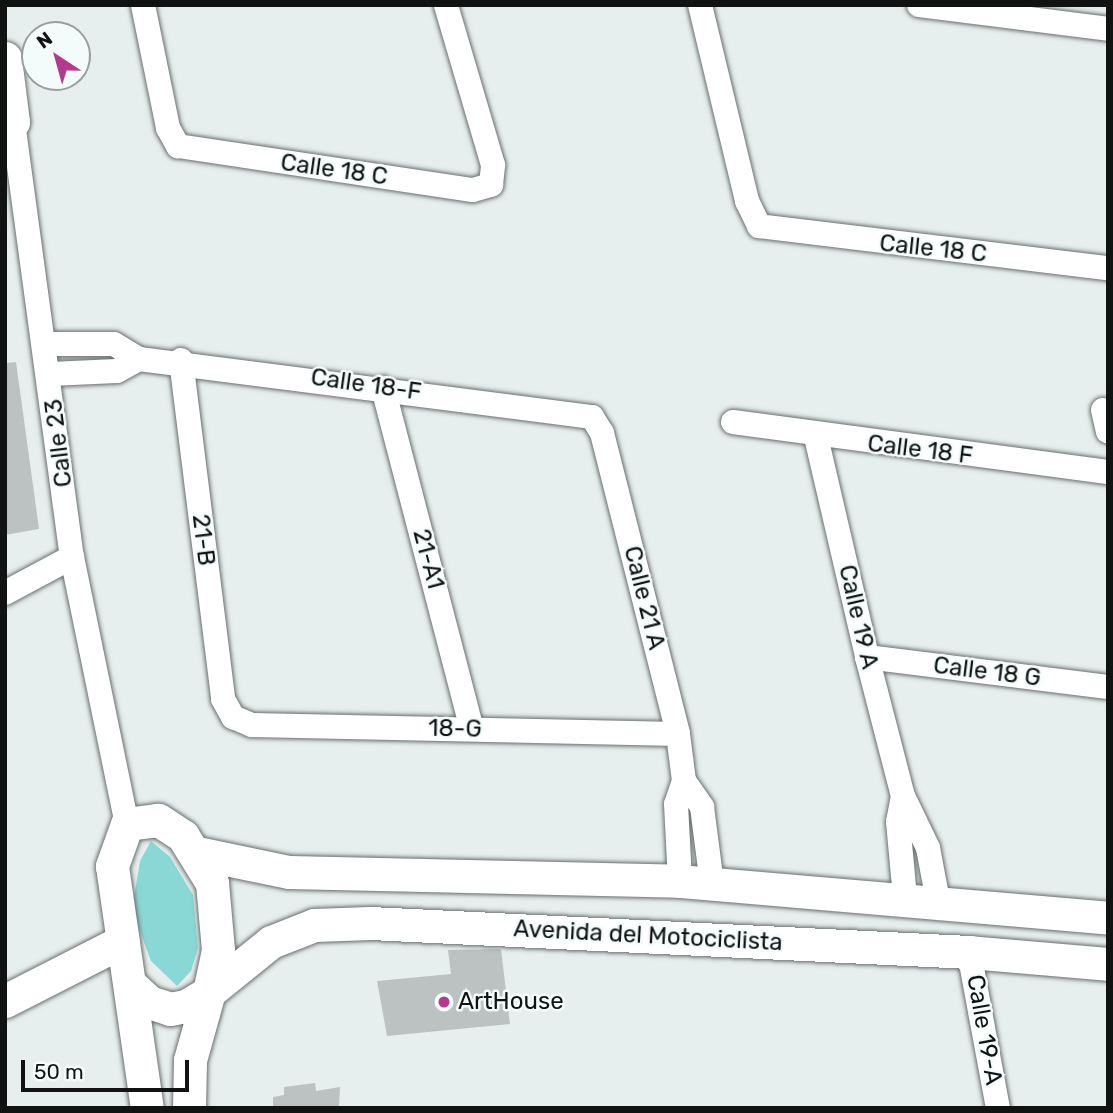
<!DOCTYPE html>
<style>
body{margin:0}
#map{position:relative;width:1113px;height:1113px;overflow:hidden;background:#e7eeee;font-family:Rubik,sans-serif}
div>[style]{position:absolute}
.green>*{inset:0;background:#8ad8d5}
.building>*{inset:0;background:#bbc2c1}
.roads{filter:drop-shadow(0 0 2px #696f6f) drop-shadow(0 0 2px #696f6f)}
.street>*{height:24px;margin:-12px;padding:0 12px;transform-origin:12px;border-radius:12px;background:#fff}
.secondary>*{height:33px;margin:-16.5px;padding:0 16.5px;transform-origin:16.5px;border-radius:16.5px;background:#fff}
.dots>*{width:19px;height:19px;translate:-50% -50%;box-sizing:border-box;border:4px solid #f4fcfb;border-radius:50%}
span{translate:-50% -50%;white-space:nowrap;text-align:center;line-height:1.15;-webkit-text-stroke:5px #f4fcfb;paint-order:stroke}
.street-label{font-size:24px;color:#111313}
.poi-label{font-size:24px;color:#111313}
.left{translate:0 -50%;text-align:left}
.frame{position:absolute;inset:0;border:7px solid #111313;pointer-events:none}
.north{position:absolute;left:21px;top:21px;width:70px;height:70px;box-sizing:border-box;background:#f4fcfb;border:2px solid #999f9e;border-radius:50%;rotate:324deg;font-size:19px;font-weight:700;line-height:28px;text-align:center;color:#111313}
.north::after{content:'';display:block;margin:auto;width:24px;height:32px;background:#b33a8e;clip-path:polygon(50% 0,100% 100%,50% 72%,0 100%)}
.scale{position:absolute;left:21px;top:1060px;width:168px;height:32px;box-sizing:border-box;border:4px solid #111313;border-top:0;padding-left:9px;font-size:21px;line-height:24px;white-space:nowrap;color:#111313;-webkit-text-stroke:5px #f4fcfb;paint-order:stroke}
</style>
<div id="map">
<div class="green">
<i style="clip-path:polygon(151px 841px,170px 857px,193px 895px,198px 948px,191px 971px,177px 986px,151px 961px,132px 910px,140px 861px)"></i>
</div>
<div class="building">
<i style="clip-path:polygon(16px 362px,39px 529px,5px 535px,5px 363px)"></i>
<i style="clip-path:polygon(501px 949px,510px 1024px,387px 1036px,377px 981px,451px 974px,448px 950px)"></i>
<i style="clip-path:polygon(315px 1083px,316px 1091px,340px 1087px,339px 1108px,273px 1108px,273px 1097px,284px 1095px,284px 1087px)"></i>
</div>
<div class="roads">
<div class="street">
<i style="left:143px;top:5px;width:126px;rotate:78.5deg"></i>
<i style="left:168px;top:128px;width:21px;rotate:61deg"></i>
<i style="left:178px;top:146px;width:298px;rotate:8.5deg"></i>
<i style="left:473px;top:190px;width:19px;rotate:-16deg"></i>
<i style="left:491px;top:185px;width:20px;rotate:-84deg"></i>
<i style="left:493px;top:165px;width:167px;rotate:-106.4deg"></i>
<i style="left:700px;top:5px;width:202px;rotate:76.5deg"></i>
<i style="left:747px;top:201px;width:28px;rotate:64deg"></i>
<i style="left:759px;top:226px;width:352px;rotate:6.9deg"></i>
<i style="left:919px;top:5px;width:191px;rotate:7.2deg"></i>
<i style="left:13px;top:122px;width:439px;rotate:82.3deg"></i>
<i style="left:72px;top:557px;width:273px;rotate:78.4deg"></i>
<i style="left:46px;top:344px;width:68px"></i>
<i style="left:114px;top:344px;width:29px;rotate:31deg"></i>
<i style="left:139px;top:359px;width:457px;rotate:7.3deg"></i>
<i style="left:592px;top:417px;width:19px;rotate:58deg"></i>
<i style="left:602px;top:433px;width:310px;rotate:75.8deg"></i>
<i style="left:678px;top:734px;width:47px;rotate:82.7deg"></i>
<i style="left:684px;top:781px;width:24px;rotate:109deg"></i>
<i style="left:676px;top:804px;width:77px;rotate:87deg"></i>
<i style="left:181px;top:360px;width:342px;rotate:82.9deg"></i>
<i style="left:223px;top:699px;width:21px;rotate:61deg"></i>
<i style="left:233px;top:717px;width:21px;rotate:23deg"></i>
<i style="left:252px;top:725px;width:426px;rotate:1.2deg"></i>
<i style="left:50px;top:374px;width:67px;rotate:-2.6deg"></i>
<i style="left:117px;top:371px;width:25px;rotate:-29deg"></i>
<i style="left:383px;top:388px;width:352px;rotate:75.4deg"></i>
<i style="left:1103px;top:410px;width:22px;rotate:77deg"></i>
<i style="left:733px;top:422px;width:378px;rotate:7.6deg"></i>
<i style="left:816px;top:437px;width:226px;rotate:76.9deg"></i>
<i style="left:867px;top:657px;width:144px;rotate:75.5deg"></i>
<i style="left:903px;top:796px;width:58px;rotate:64.3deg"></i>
<i style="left:928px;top:848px;width:54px;rotate:79.3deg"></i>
<i style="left:5px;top:593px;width:76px;rotate:-28.2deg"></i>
<i style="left:867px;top:657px;width:243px;rotate:7.1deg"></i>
<i style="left:684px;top:781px;width:32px;rotate:55deg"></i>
<i style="left:702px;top:807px;width:78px;rotate:82.6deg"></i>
<i style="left:903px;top:796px;width:26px;rotate:101deg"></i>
<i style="left:898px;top:822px;width:76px;rotate:84.7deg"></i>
<i style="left:969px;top:952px;width:159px;rotate:79.5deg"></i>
</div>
<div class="secondary">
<i style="left:5px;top:58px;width:64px;rotate:82.9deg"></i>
<i style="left:13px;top:122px;width:9px;rotate:153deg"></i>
<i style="left:197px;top:853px;width:94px;rotate:11.7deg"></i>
<i style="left:289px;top:872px;width:391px;rotate:1.3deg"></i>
<i style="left:680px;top:881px;width:430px;rotate:4.9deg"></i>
<i style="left:132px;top:986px;width:23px;rotate:43deg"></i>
<i style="left:149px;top:1002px;width:22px;rotate:18deg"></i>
<i style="left:170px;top:1009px;width:16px;rotate:-11deg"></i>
<i style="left:186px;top:1006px;width:27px;rotate:-31deg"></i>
<i style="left:209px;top:992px;width:43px;rotate:-77.9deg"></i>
<i style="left:218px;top:950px;width:67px;rotate:-95.1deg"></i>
<i style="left:212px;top:883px;width:55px;rotate:-121.7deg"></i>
<i style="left:183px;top:836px;width:30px;rotate:-147deg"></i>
<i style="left:158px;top:820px;width:31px;rotate:173deg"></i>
<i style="left:127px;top:824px;width:45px;rotate:109.7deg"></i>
<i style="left:112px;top:866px;width:245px;rotate:81.8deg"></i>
<i style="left:5px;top:1001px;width:132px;rotate:-27deg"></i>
<i style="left:189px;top:1108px;width:48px;rotate:-88.8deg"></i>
<i style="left:190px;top:1060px;width:71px;rotate:-74.4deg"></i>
<i style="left:209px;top:992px;width:80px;rotate:-38.9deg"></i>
<i style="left:271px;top:942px;width:46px;rotate:-21.6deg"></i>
<i style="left:314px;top:925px;width:56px;rotate:-2deg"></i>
<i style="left:370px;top:923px;width:600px;rotate:2.77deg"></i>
<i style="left:969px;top:952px;width:140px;rotate:4.9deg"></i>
</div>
</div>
<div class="dots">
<i style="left:444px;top:1002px;background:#b33a8e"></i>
</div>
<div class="street-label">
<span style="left:334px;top:170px;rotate:8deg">Calle 18 C</span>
<span style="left:933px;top:249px;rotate:6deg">Calle 18 C</span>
<span style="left:366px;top:385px;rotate:8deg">Calle 18-F</span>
<span style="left:59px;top:443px;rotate:-97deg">Calle 23</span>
<span style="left:920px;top:450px;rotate:7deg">Calle 18 F</span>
<span style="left:203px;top:540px;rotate:83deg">21-B</span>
<span style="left:428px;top:559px;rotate:75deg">21-A1</span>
<span style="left:644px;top:598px;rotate:76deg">Calle 21 A</span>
<span style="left:858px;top:617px;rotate:77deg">Calle 19 A</span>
<span style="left:987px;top:672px;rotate:7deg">Calle 18 G</span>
<span style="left:455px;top:729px;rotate:1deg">18-G</span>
<span style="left:648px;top:936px;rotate:3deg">Avenida del Motociclista</span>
<span style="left:984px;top:1030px;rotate:80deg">Calle 19-A</span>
</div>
<div class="poi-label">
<span class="left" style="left:458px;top:1002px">ArtHouse</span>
</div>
<div class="frame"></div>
<div class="north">N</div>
<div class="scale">50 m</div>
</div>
